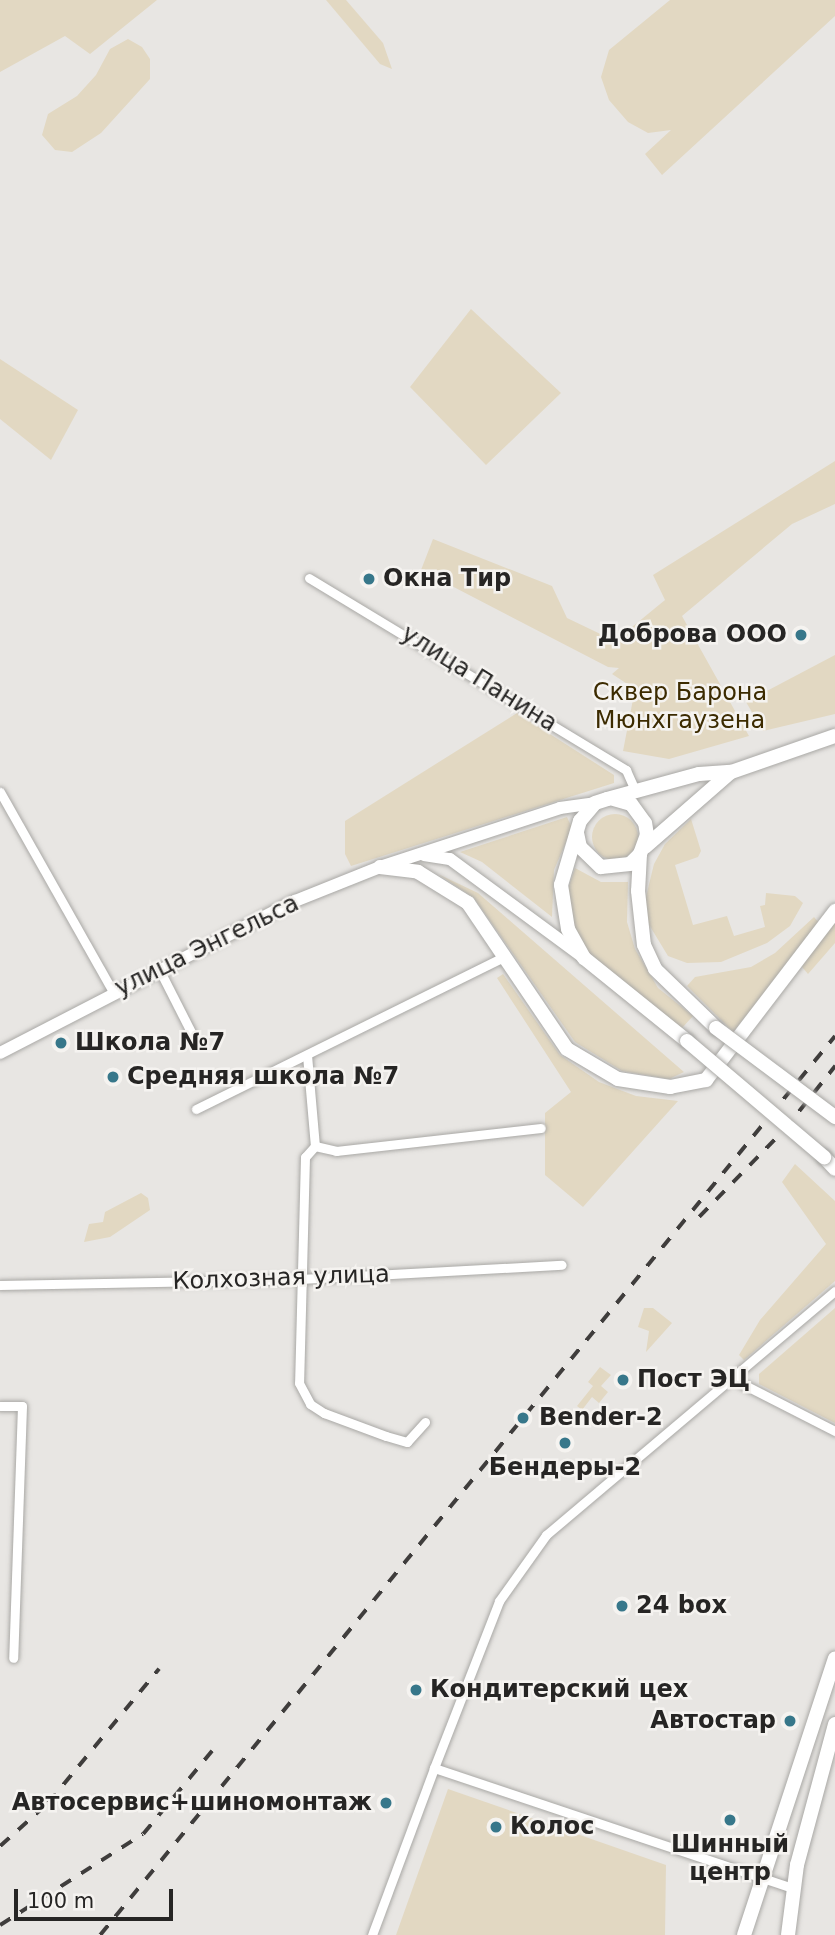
<!DOCTYPE html>
<meta charset="utf-8">
<style>
body{margin:0}
#map{position:relative;width:835px;height:1935px;overflow:hidden;background:#e8e6e3;font-family:"DejaVu Sans",sans-serif}
div>[style]{position:absolute}
.green>*{inset:0;background:#e2d8c2}
.round{border-radius:50%}
.roads{filter:drop-shadow(0 0 2px #a9a8a5) drop-shadow(0 0 2px #a9a8a5)}
.minor>*{height:9px;margin:-4.5px;padding:0 4.5px;transform-origin:4.5px;border-radius:4.5px;background:#fff}
.tertiary>*{height:12px;margin:-6px;padding:0 6px;transform-origin:6px;border-radius:6px;background:#fff}
.primary>*{height:14px;margin:-7px;padding:0 7px;transform-origin:7px;border-radius:7px;background:#fff}
.rail>*{height:3.5px;margin-top:-1.75px;transform-origin:0;background:repeating-linear-gradient(90deg,#3f3d3c 0 12px,transparent 0 24px)}
.bridges{filter:drop-shadow(0 0 2px #a9a8a5) drop-shadow(0 0 2px #a9a8a5)}
.primary-bridge>*{height:14px;margin:-7px;padding:0 7px;transform-origin:7px;border-radius:7px;background:#fff}
.dots>*{width:19px;height:19px;translate:-50% -50%;box-sizing:border-box;border:4px solid #f5f3f0;border-radius:50%}
span{translate:-50% -50%;white-space:nowrap;text-align:center;line-height:1.15;-webkit-text-stroke:5px #f5f3f0;paint-order:stroke}
.poi-label{font-size:24px;color:#262524;font-weight:700}
.left{translate:0 -50%;text-align:left}
.right{translate:-100% -50%;text-align:right}
.street-label{font-size:24px;color:#262524}
.park-label{font-size:24px;color:#3c2b00}
.scale{position:absolute;left:14px;top:1889px;width:159px;height:32px;box-sizing:border-box;border:4px solid #262524;border-top:0;padding-left:9px;font-size:21px;line-height:24px;white-space:nowrap;color:#262524;-webkit-text-stroke:5px #f5f3f0;paint-order:stroke}
</style>
<div id="map">
<div class="green">
<i style="clip-path:polygon(0 0,157px 0,90px 54px,65px 36px,0 72px)"></i>
<i style="clip-path:polygon(326px 0,346px 0,383px 43px,392px 69px,380px 64px)"></i>
<i style="clip-path:polygon(670px 0,835px 0,835px 16px,662px 175px,645px 154px,671px 130px,648px 133px,628px 122px,609px 100px,601px 77px,609px 50px)"></i>
<i style="clip-path:polygon(128px 39px,142px 47px,150px 59px,150px 79px,101px 133px,72px 152px,55px 150px,42px 135px,48px 114px,77px 96px,96px 75px,110px 49px)"></i>
<i style="clip-path:polygon(471px 309px,561px 393px,486px 465px,410px 387px)"></i>
<i style="clip-path:polygon(0 359px,78px 410px,51px 460px,0 419px)"></i>
<i style="clip-path:polygon(835px 461px,835px 504px,792px 524px,682px 616px,749px 736px,669px 759px,623px 751px,635px 689px,612px 674px,619px 668px,608px 667px,421px 570px,433px 539px,552px 586px,567px 618px,615px 641px,665px 600px,653px 575px)"></i>
<i style="clip-path:polygon(835px 655px,835px 714px,763px 731px,746px 702px)"></i>
<i style="clip-path:polygon(517px 713px,614px 775px,614px 783px,351px 866px,345px 854px,345px 821px)"></i>
<i class="round" style="left:592px;top:814px;width:46px;height:46px"></i>
<i style="clip-path:polygon(567px 817px,572px 828px,554px 870px,552px 917px,482px 862px,460px 852px)"></i>
<i style="clip-path:polygon(691px 819px,701px 851px,698px 857px,675px 865px,693px 925px,727px 916px,734px 936px,765px 927px,760px 906px,765px 905px,766px 893px,795px 896px,803px 903px,790px 926px,767px 943px,721px 962px,687px 963px,668px 956px,648px 923px,645px 901px,654px 864px,665px 844px)"></i>
<i style="clip-path:polygon(575px 868px,601px 882px,628px 882px,627px 922px,635px 949px,658px 988px,693px 1016px,682px 1028px,590px 957px,571px 927px,567px 892px)"></i>
<i style="clip-path:polygon(438px 874px,478px 893px,684px 1072px,669px 1079px,622px 1071px,575px 1042px,474px 898px)"></i>
<i style="clip-path:polygon(814px 917px,820px 924px,733px 1032px,687px 986px,695px 977px,751px 967px,775px 953px)"></i>
<i style="clip-path:polygon(835px 923px,835px 943px,808px 974px,802px 967px,804px 958px)"></i>
<i style="clip-path:polygon(503px 974px,560px 1055px,599px 1082px,636px 1096px,678px 1101px,583px 1207px,545px 1175px,545px 1113px,571px 1092px,497px 978px)"></i>
<i style="clip-path:polygon(795px 1164px,835px 1201px,835px 1281px,744px 1360px,739px 1355px,760px 1320px,826px 1244px,782px 1182px)"></i>
<i style="clip-path:polygon(141px 1193px,148px 1198px,150px 1210px,110px 1237px,84px 1242px,89px 1224px,103px 1222px,105px 1212px)"></i>
<i style="clip-path:polygon(644px 1308px,653px 1308px,672px 1323px,646px 1352px,649px 1331px,638px 1327px)"></i>
<i style="clip-path:polygon(835px 1308px,835px 1423px,759px 1384px,759px 1374px)"></i>
<i style="clip-path:polygon(600px 1367px,611px 1375px,601px 1386px,608px 1392px,599px 1403px,592px 1397px,582px 1410px,577px 1406px,593px 1386px,588px 1382px)"></i>
<i style="clip-path:polygon(448px 1789px,666px 1865px,665px 1935px,396px 1935px)"></i>
</div>
<div class="roads">
<div class="minor">
<i style="left:309px;top:578px;width:371px;rotate:31.2deg"></i>
<i style="left:626px;top:770px;width:24px;rotate:66deg"></i>
<i style="left:0;top:792px;width:230px;rotate:60.5deg"></i>
<i style="left:159px;top:969px;width:71px;rotate:63.1deg"></i>
<i style="left:307px;top:1055px;width:91px;rotate:85deg"></i>
<i style="left:315px;top:1146px;width:15px;rotate:132deg"></i>
<i style="left:305px;top:1157px;width:226px;rotate:91.5deg"></i>
<i style="left:299px;top:1383px;width:24px;rotate:62deg"></i>
<i style="left:310px;top:1404px;width:17px;rotate:33deg"></i>
<i style="left:324px;top:1413px;width:66px;rotate:20.4deg"></i>
<i style="left:386px;top:1436px;width:22px;rotate:16deg"></i>
<i style="left:407px;top:1442px;width:27px;rotate:-48deg"></i>
<i style="left:196px;top:1109px;width:345px;rotate:-26.3deg"></i>
<i style="left:315px;top:1146px;width:22px;rotate:13deg"></i>
<i style="left:336px;top:1151px;width:206px;rotate:-6.4deg"></i>
<i style="left:0;top:1285px;width:300px;rotate:-1.1deg"></i>
<i style="left:300px;top:1279px;width:262px;rotate:-3.1deg"></i>
<i style="left:731px;top:1378px;width:117px;rotate:27deg"></i>
<i style="left:0;top:1406px;width:22px"></i>
<i style="left:22px;top:1406px;width:252px;rotate:92deg"></i>
<i style="left:434px;top:1768px;width:179px;rotate:-68.7deg"></i>
<i style="left:499px;top:1601px;width:81px;rotate:-54.5deg"></i>
<i style="left:546px;top:1535px;width:378px;rotate:-40.2deg"></i>
<i style="left:372px;top:1935px;width:178px;rotate:-69.6deg"></i>
<i style="left:434px;top:1768px;width:379px;rotate:18.5deg"></i>
</div>
<div class="tertiary">
<i style="left:424px;top:855px;width:26px;rotate:9deg"></i>
<i style="left:450px;top:859px;width:165px;rotate:36.4deg"></i>
<i style="left:0;top:1053px;width:332px;rotate:-27.3deg"></i>
<i style="left:295px;top:901px;width:92px;rotate:-21.8deg"></i>
<i style="left:380px;top:867px;width:189px;rotate:-18.1deg"></i>
<i style="left:560px;top:808px;width:35px;rotate:-8deg"></i>
</div>
<div class="primary">
<i style="left:577px;top:833px;width:14px;rotate:78deg"></i>
<i style="left:580px;top:847px;width:29px;rotate:44deg"></i>
<i style="left:601px;top:867px;width:29px;rotate:-6deg"></i>
<i style="left:630px;top:864px;width:14px;rotate:-45deg"></i>
<i style="left:640px;top:854px;width:20px;rotate:-70deg"></i>
<i style="left:647px;top:835px;width:12px;rotate:-99deg"></i>
<i style="left:645px;top:823px;width:24px;rotate:-126deg"></i>
<i style="left:631px;top:804px;width:19px;rotate:-164deg"></i>
<i style="left:645px;top:847px;width:114px;rotate:-41.1deg"></i>
<i style="left:640px;top:854px;width:37px;rotate:93deg"></i>
<i style="left:638px;top:891px;width:54px;rotate:83.7deg"></i>
<i style="left:644px;top:945px;width:26px;rotate:65deg"></i>
<i style="left:655px;top:969px;width:85px;rotate:44deg"></i>
<i style="left:380px;top:867px;width:38px;rotate:7deg"></i>
<i style="left:418px;top:872px;width:59px;rotate:31.8deg"></i>
<i style="left:468px;top:903px;width:176px;rotate:55.9deg"></i>
<i style="left:567px;top:1049px;width:59px;rotate:30.5deg"></i>
<i style="left:618px;top:1079px;width:53px;rotate:8.7deg"></i>
<i style="left:670px;top:1087px;width:37px;rotate:-11deg"></i>
<i style="left:706px;top:1080px;width:213px;rotate:-52.6deg"></i>
<i style="left:687px;top:1041px;width:132px;rotate:-141.1deg"></i>
<i style="left:584px;top:958px;width:33px;rotate:-119deg"></i>
<i style="left:568px;top:929px;width:45px;rotate:-99deg"></i>
<i style="left:561px;top:885px;width:67px;rotate:-73.5deg"></i>
<i style="left:580px;top:821px;width:23px;rotate:-50deg"></i>
<i style="left:595px;top:803px;width:13px;rotate:-18deg"></i>
<i style="left:607px;top:799px;width:95px;rotate:-15.2deg"></i>
<i style="left:699px;top:774px;width:32px;rotate:-4deg"></i>
<i style="left:731px;top:772px;width:110px;rotate:-19.1deg"></i>
<i style="left:824px;top:1157px;width:16px;rotate:47deg"></i>
<i style="left:744px;top:1935px;width:291px;rotate:-71.8deg"></i>
<i style="left:788px;top:1935px;width:71px;rotate:-82.7deg"></i>
<i style="left:797px;top:1865px;width:146px;rotate:-74.9deg"></i>
</div>
</div>
<div class="rail">
<i style="left:699px;top:1217px;width:122px;rotate:-45.7deg"></i>
<i style="left:784px;top:1130px;width:82px;rotate:-51.4deg"></i>
<i style="left:0;top:1846px;width:64px;rotate:-41.9deg"></i>
<i style="left:48px;top:1803px;width:174px;rotate:-50.4deg"></i>
<i style="left:0;top:1925px;width:169px;rotate:-32.5deg"></i>
<i style="left:143px;top:1834px;width:108px;rotate:-50.3deg"></i>
<i style="left:100px;top:1935px;width:1161px;rotate:-50.73deg"></i>
</div>
<div class="bridges">
<div class="primary-bridge">
<i style="left:716px;top:1028px;width:149px;rotate:36.8deg"></i>
<i style="left:687px;top:1041px;width:180px;rotate:40.3deg"></i>
</div>
</div>
<div class="dots">
<i style="left:369px;top:579px;background:#37778a"></i>
<i style="left:801px;top:635px;background:#37778a"></i>
<i style="left:61px;top:1043px;background:#37778a"></i>
<i style="left:113px;top:1077px;background:#37778a"></i>
<i style="left:623px;top:1380px;background:#37778a"></i>
<i style="left:523px;top:1418px;background:#37778a"></i>
<i style="left:565px;top:1443px;background:#37778a"></i>
<i style="left:622px;top:1606px;background:#37778a"></i>
<i style="left:416px;top:1690px;background:#37778a"></i>
<i style="left:790px;top:1721px;background:#37778a"></i>
<i style="left:386px;top:1803px;background:#37778a"></i>
<i style="left:730px;top:1820px;background:#37778a"></i>
<i style="left:496px;top:1827px;background:#37778a"></i>
</div>
<div class="poi-label">
<span class="left" style="left:383px;top:579px">Окна Тир</span>
<span class="right" style="left:787px;top:635px">Доброва ООО</span>
<span class="left" style="left:75px;top:1043px">Школа №7</span>
<span class="left" style="left:127px;top:1077px">Средняя школа №7</span>
<span class="left" style="left:637px;top:1380px">Пост ЭЦ</span>
<span class="left" style="left:539px;top:1418px">Bender-2</span>
<span style="left:565px;top:1468px">Бендеры-2</span>
<span class="left" style="left:636px;top:1606px">24 box</span>
<span class="left" style="left:430px;top:1690px">Кондитерский цех</span>
<span class="right" style="left:776px;top:1721px">Автостар</span>
<span class="right" style="left:372px;top:1803px">Автосервис+шиномонтаж</span>
<span class="left" style="left:510px;top:1827px">Колос</span>
<span style="left:730px;top:1859px">Шинный<br>центр</span>
</div>
<div class="street-label">
<span style="left:479px;top:679px;rotate:32deg">улица Панина</span>
<span style="left:207px;top:946px;rotate:-26deg">улица Энгельса</span>
<span style="left:281px;top:1278px;rotate:-2deg">Колхозная улица</span>
</div>
<div class="park-label">
<span style="left:680px;top:707px">Сквер Барона<br>Мюнхгаузена</span>
</div>
<div class="scale">100 m</div>
</div>
